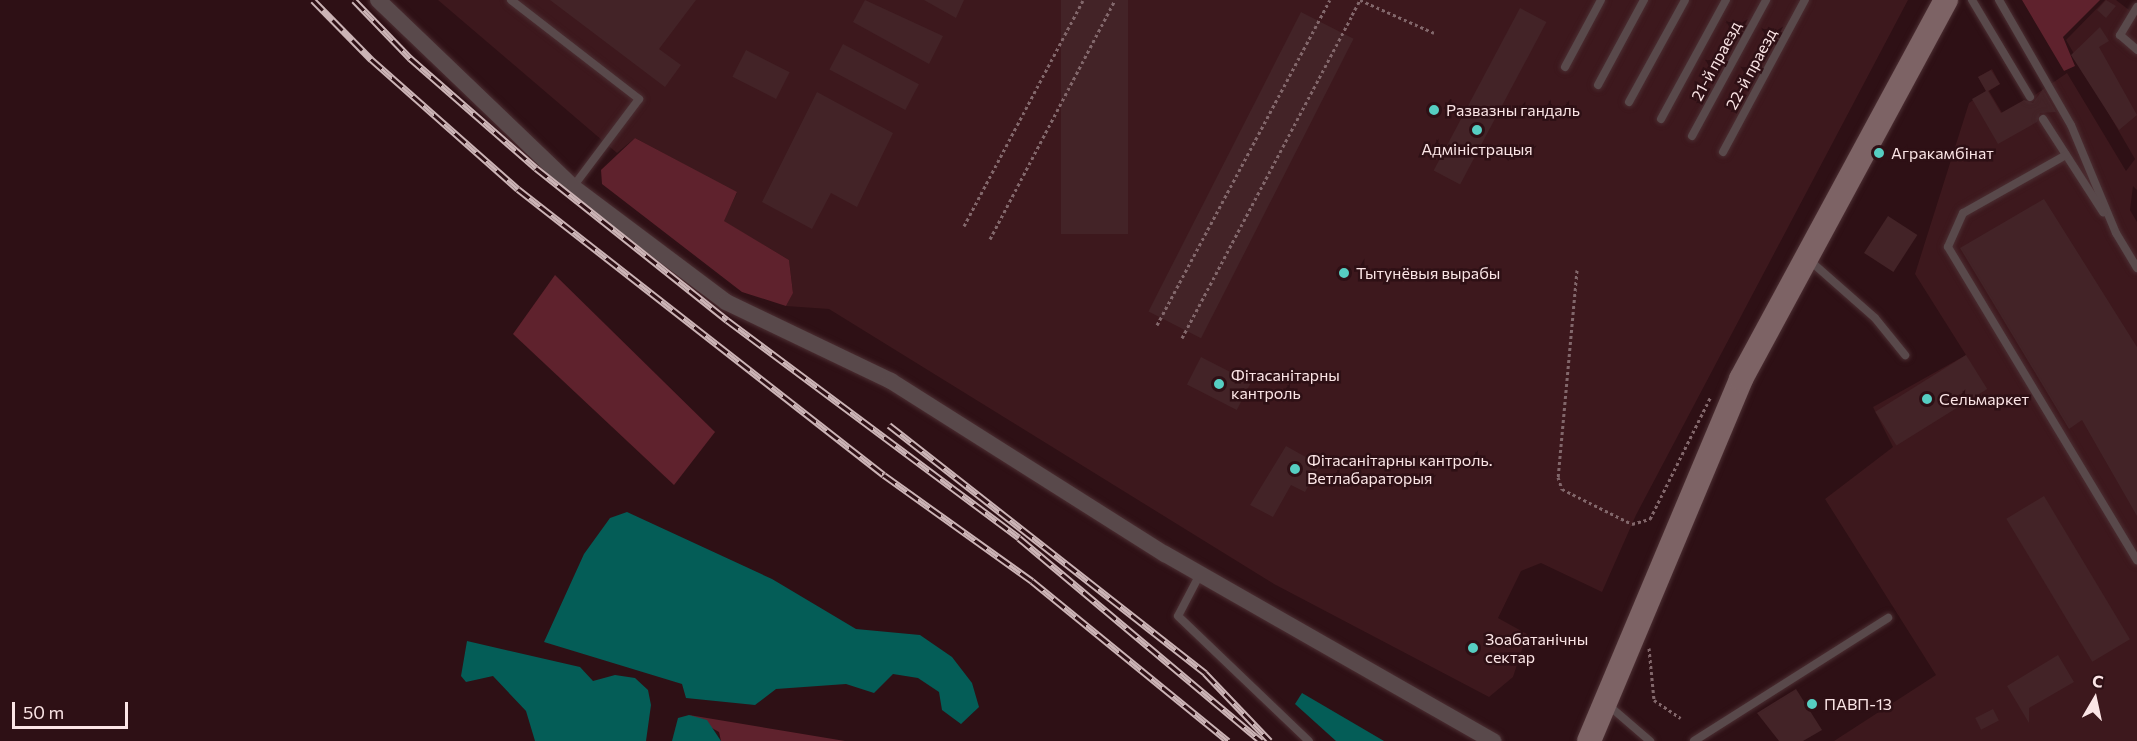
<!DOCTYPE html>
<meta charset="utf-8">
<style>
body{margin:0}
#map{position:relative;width:2137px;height:741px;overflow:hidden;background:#2e1015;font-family:Commissioner,sans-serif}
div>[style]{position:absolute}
.built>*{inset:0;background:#3d181d}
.green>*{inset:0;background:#5f222d}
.water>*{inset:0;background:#045d57}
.building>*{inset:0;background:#432327;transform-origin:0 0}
.path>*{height:3px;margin-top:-1.5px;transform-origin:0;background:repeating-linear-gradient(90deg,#82676b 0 3px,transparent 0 6px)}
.roads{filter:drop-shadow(0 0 2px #4b2e32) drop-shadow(0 0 2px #4b2e32)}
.lane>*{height:8px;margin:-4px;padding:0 4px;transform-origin:4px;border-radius:4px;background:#59494b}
.street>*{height:16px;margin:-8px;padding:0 8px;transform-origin:8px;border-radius:8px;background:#59494b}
.secondary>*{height:24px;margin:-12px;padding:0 12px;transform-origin:12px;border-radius:12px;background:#7d6365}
.rail>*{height:7px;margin-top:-3.5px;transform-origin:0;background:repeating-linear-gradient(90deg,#2e1015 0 14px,#ccb4b6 0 28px);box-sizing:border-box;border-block:2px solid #ccb4b6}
.dots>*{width:16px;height:16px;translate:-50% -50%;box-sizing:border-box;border:3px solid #2e1015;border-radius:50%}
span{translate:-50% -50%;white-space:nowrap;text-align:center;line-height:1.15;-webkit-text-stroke:5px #2e1015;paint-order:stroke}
.street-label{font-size:16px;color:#fbe5e6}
.poi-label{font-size:16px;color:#fbe5e6}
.left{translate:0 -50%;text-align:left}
.north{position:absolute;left:2065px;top:669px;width:60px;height:60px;-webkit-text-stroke:4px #2e1015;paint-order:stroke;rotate:9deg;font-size:16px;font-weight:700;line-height:24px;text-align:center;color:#fbe5e6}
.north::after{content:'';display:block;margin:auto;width:21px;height:27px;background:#fbe5e6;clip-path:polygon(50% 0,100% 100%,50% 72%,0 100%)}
.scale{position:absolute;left:12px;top:702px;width:116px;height:27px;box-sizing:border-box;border:3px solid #fbe5e6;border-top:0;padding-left:8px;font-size:18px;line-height:21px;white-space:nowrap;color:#fbe5e6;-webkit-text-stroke:4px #2e1015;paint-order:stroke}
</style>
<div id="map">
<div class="built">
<i style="clip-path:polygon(438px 0,1908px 0,1636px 515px,1602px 592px,1541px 563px,1521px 571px,1498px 618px,1527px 634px,1513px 677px,1489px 697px,1274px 584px,829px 309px,786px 306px,793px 292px,789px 260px,723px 221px,737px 193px,635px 138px,617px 153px)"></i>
<i style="clip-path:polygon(2105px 0,2116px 0,2137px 16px,2137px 190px,2133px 186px,2130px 210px,2137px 222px,2137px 741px,1834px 741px,1936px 675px,1825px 499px,1893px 447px,1873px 407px,1966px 355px,1915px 274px,1969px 103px,1986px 91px,1978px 77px,1992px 69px,2000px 84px,1989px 91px,2004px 116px,2067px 73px,2126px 171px,2135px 159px,2066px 40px)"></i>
</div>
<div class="green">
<i style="clip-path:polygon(2022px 0,2100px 0,2063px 37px,2075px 66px,2064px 71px)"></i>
<i style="clip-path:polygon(635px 138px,737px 192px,724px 221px,789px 260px,793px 293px,786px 306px,742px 292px,602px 184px,601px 170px)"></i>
<i style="clip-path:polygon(555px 275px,715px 432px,674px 485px,513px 334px)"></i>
<i style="clip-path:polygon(689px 715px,845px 741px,721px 741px,719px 732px)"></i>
</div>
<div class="water">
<i style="clip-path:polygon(627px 512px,772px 579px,856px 629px,920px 635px,952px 657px,972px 683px,979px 707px,961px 724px,942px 710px,939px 692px,918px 678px,893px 674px,874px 693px,846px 684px,776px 689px,755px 705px,686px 698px,682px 684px,544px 642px,584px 554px,610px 518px)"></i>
<i style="clip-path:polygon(467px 641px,580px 667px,593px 681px,615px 675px,635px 678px,648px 690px,651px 705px,646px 741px,535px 741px,526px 711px,493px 676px,466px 682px,461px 676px)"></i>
<i style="clip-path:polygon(1302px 693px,1384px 741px,1336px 741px,1295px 704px)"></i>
<i style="clip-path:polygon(689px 715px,707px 720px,721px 741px,672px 741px,678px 718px)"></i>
</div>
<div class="building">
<i style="clip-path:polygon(550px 0,696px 0,659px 49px,681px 65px,665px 87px)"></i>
<i style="clip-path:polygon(865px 0,943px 36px,929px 64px,853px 22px)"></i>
<i style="clip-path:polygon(924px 0,964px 0,956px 18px)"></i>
<i style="left:1061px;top:0;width:67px;height:234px"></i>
<i style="clip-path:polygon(2106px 0,2116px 6px,2106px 18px,2097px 10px)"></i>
<i style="left:1520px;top:8px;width:30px;height:184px;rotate:28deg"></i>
<i style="left:1301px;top:12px;width:59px;height:336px;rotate:27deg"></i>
<i style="clip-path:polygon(2100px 27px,2109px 41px,2099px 47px,2137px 115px,2119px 130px,2071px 55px)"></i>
<i style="left:843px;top:44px;width:86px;height:29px;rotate:28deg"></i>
<i style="left:746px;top:50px;width:49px;height:30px;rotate:27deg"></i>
<i style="clip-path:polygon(1991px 70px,2000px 84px,1988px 91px,2001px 113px,2024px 100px,2033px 103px,2043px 89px,2056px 112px,2040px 113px,2037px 122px,1998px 144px,1972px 99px,1986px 91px,1978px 77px)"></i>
<i style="clip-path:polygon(817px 92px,893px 133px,857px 207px,831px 193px,812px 229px,762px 202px)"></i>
<i style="clip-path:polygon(2044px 199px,2137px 347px,2137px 516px,2082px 420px,2069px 429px,1960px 248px)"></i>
<i style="left:1888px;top:216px;width:35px;height:44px;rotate:33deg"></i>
<i style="left:1966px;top:355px;width:40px;height:107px;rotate:58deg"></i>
<i style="left:1201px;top:357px;width:56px;height:31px;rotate:27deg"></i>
<i style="clip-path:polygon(1286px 446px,1320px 465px,1305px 492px,1291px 485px,1273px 517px,1250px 505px)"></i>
<i style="left:2044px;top:496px;width:167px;height:44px;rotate:59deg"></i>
<i style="clip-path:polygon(2058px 655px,2074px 682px,2029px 708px,2029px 723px,2007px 686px)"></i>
<i style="clip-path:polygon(1796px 689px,1822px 730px,1803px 741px,1779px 741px,1757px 713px)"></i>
<i style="left:1993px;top:709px;width:13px;height:20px;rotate:63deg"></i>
</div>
<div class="path">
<i style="left:964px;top:226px;width:255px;rotate:-62.2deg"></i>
<i style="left:990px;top:239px;width:270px;rotate:-62.4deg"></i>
<i style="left:1577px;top:270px;width:208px;rotate:95.2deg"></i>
<i style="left:1558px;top:477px;width:13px;rotate:72deg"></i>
<i style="left:1562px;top:489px;width:78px;rotate:26.6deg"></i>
<i style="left:1632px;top:524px;width:19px;rotate:-16deg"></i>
<i style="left:1650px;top:519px;width:137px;rotate:-63.6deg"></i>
<i style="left:1157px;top:325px;width:368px;rotate:-62deg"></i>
<i style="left:1182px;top:338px;width:365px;rotate:-62.2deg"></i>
<i style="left:1352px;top:15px;width:17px;rotate:-62deg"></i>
<i style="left:1360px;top:0;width:81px;rotate:24deg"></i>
<i style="left:1649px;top:648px;width:52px;rotate:84.5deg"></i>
<i style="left:1654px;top:700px;width:32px;rotate:34deg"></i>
</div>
<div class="roads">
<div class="lane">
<i style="left:511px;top:0;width:162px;rotate:37.7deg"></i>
<i style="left:639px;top:99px;width:110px;rotate:126.9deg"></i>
<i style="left:1972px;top:0;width:113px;rotate:59.1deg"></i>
<i style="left:1999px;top:0;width:144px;rotate:60.1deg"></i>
<i style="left:2071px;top:125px;width:117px;rotate:67.4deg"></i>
<i style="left:2116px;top:233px;width:41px;rotate:59deg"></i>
<i style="left:2137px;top:7px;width:33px;rotate:121deg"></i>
<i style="left:2120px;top:35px;width:23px;rotate:41deg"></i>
<i style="left:1565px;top:67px;width:76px;rotate:-61.8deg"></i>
<i style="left:1598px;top:85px;width:97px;rotate:-61.6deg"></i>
<i style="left:1629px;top:102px;width:116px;rotate:-61.2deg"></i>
<i style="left:1661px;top:119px;width:136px;rotate:-61.4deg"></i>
<i style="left:2043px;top:119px;width:111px;rotate:57.2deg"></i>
<i style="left:1692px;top:136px;width:155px;rotate:-61.4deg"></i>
<i style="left:1723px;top:152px;width:173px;rotate:-61.7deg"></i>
<i style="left:2066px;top:155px;width:118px;rotate:150.6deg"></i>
<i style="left:1963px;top:213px;width:37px;rotate:114deg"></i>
<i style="left:1948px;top:247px;width:366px;rotate:58.9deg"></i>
<i style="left:1808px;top:259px;width:89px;rotate:41.4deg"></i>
<i style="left:1875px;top:318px;width:48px;rotate:51deg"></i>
<i style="left:1200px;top:574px;width:47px;rotate:117.6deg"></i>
<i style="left:1178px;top:616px;width:181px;rotate:43.7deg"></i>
<i style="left:1607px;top:704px;width:57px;rotate:40.7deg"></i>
<i style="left:1694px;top:741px;width:230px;rotate:-32.4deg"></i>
</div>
<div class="street">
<i style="left:378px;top:0;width:270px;rotate:43.8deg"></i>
<i style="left:573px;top:187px;width:191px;rotate:36.9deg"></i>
<i style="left:726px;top:302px;width:183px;rotate:25.6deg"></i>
<i style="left:891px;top:381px;width:324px;rotate:32.3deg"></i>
<i style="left:1165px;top:554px;width:378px;rotate:29.7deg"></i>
</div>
<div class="secondary">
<i style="left:1589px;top:741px;width:393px;rotate:-67.2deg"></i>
<i style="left:1741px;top:379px;width:431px;rotate:-61.6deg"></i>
</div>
</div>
<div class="rail">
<i style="left:313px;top:0;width:83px;rotate:45.5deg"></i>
<i style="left:371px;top:59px;width:196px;rotate:41.5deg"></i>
<i style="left:518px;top:189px;width:464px;rotate:38deg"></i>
<i style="left:884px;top:475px;width:182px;rotate:35.6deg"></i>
<i style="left:1032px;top:581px;width:253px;rotate:39.2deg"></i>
<i style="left:354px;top:0;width:81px;rotate:46deg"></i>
<i style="left:410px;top:58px;width:167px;rotate:41.1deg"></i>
<i style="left:536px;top:168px;width:244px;rotate:38.5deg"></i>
<i style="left:727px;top:320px;width:364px;rotate:36.7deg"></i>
<i style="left:1019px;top:538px;width:316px;rotate:40deg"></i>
<i style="left:889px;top:425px;width:402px;rotate:38.1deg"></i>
<i style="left:1205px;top:673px;width:94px;rotate:46.3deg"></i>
</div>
<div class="dots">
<i style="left:1434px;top:110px;background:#56cec2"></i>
<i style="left:1477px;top:130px;background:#56cec2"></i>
<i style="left:1879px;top:153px;background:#56cec2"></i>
<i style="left:1344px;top:273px;background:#56cec2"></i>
<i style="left:1219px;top:384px;background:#56cec2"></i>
<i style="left:1927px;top:399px;background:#56cec2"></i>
<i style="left:1295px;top:469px;background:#56cec2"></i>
<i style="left:1473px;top:648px;background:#56cec2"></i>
<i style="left:1812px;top:704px;background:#56cec2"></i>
</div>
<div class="street-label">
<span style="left:1716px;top:61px;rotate:-62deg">21-й праезд</span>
<span style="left:1751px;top:69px;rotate:-62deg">22-й праезд</span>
</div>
<div class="poi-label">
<span class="left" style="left:1446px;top:110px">Развазны гандаль</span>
<span style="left:1477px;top:149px">Адміністрацыя</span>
<span class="left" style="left:1891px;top:153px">Агракамбінат</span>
<span class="left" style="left:1356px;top:273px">Тытунёвыя вырабы</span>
<span class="left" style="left:1231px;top:384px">Фітасанітарны<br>кантроль</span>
<span class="left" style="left:1939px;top:399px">Сельмаркет</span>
<span class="left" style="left:1307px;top:469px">Фітасанітарны кантроль.<br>Ветлабараторыя</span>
<span class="left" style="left:1485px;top:648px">Зоабатанічны<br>сектар</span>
<span class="left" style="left:1824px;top:704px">ПАВП-13</span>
</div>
<div class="north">С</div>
<div class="scale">50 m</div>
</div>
